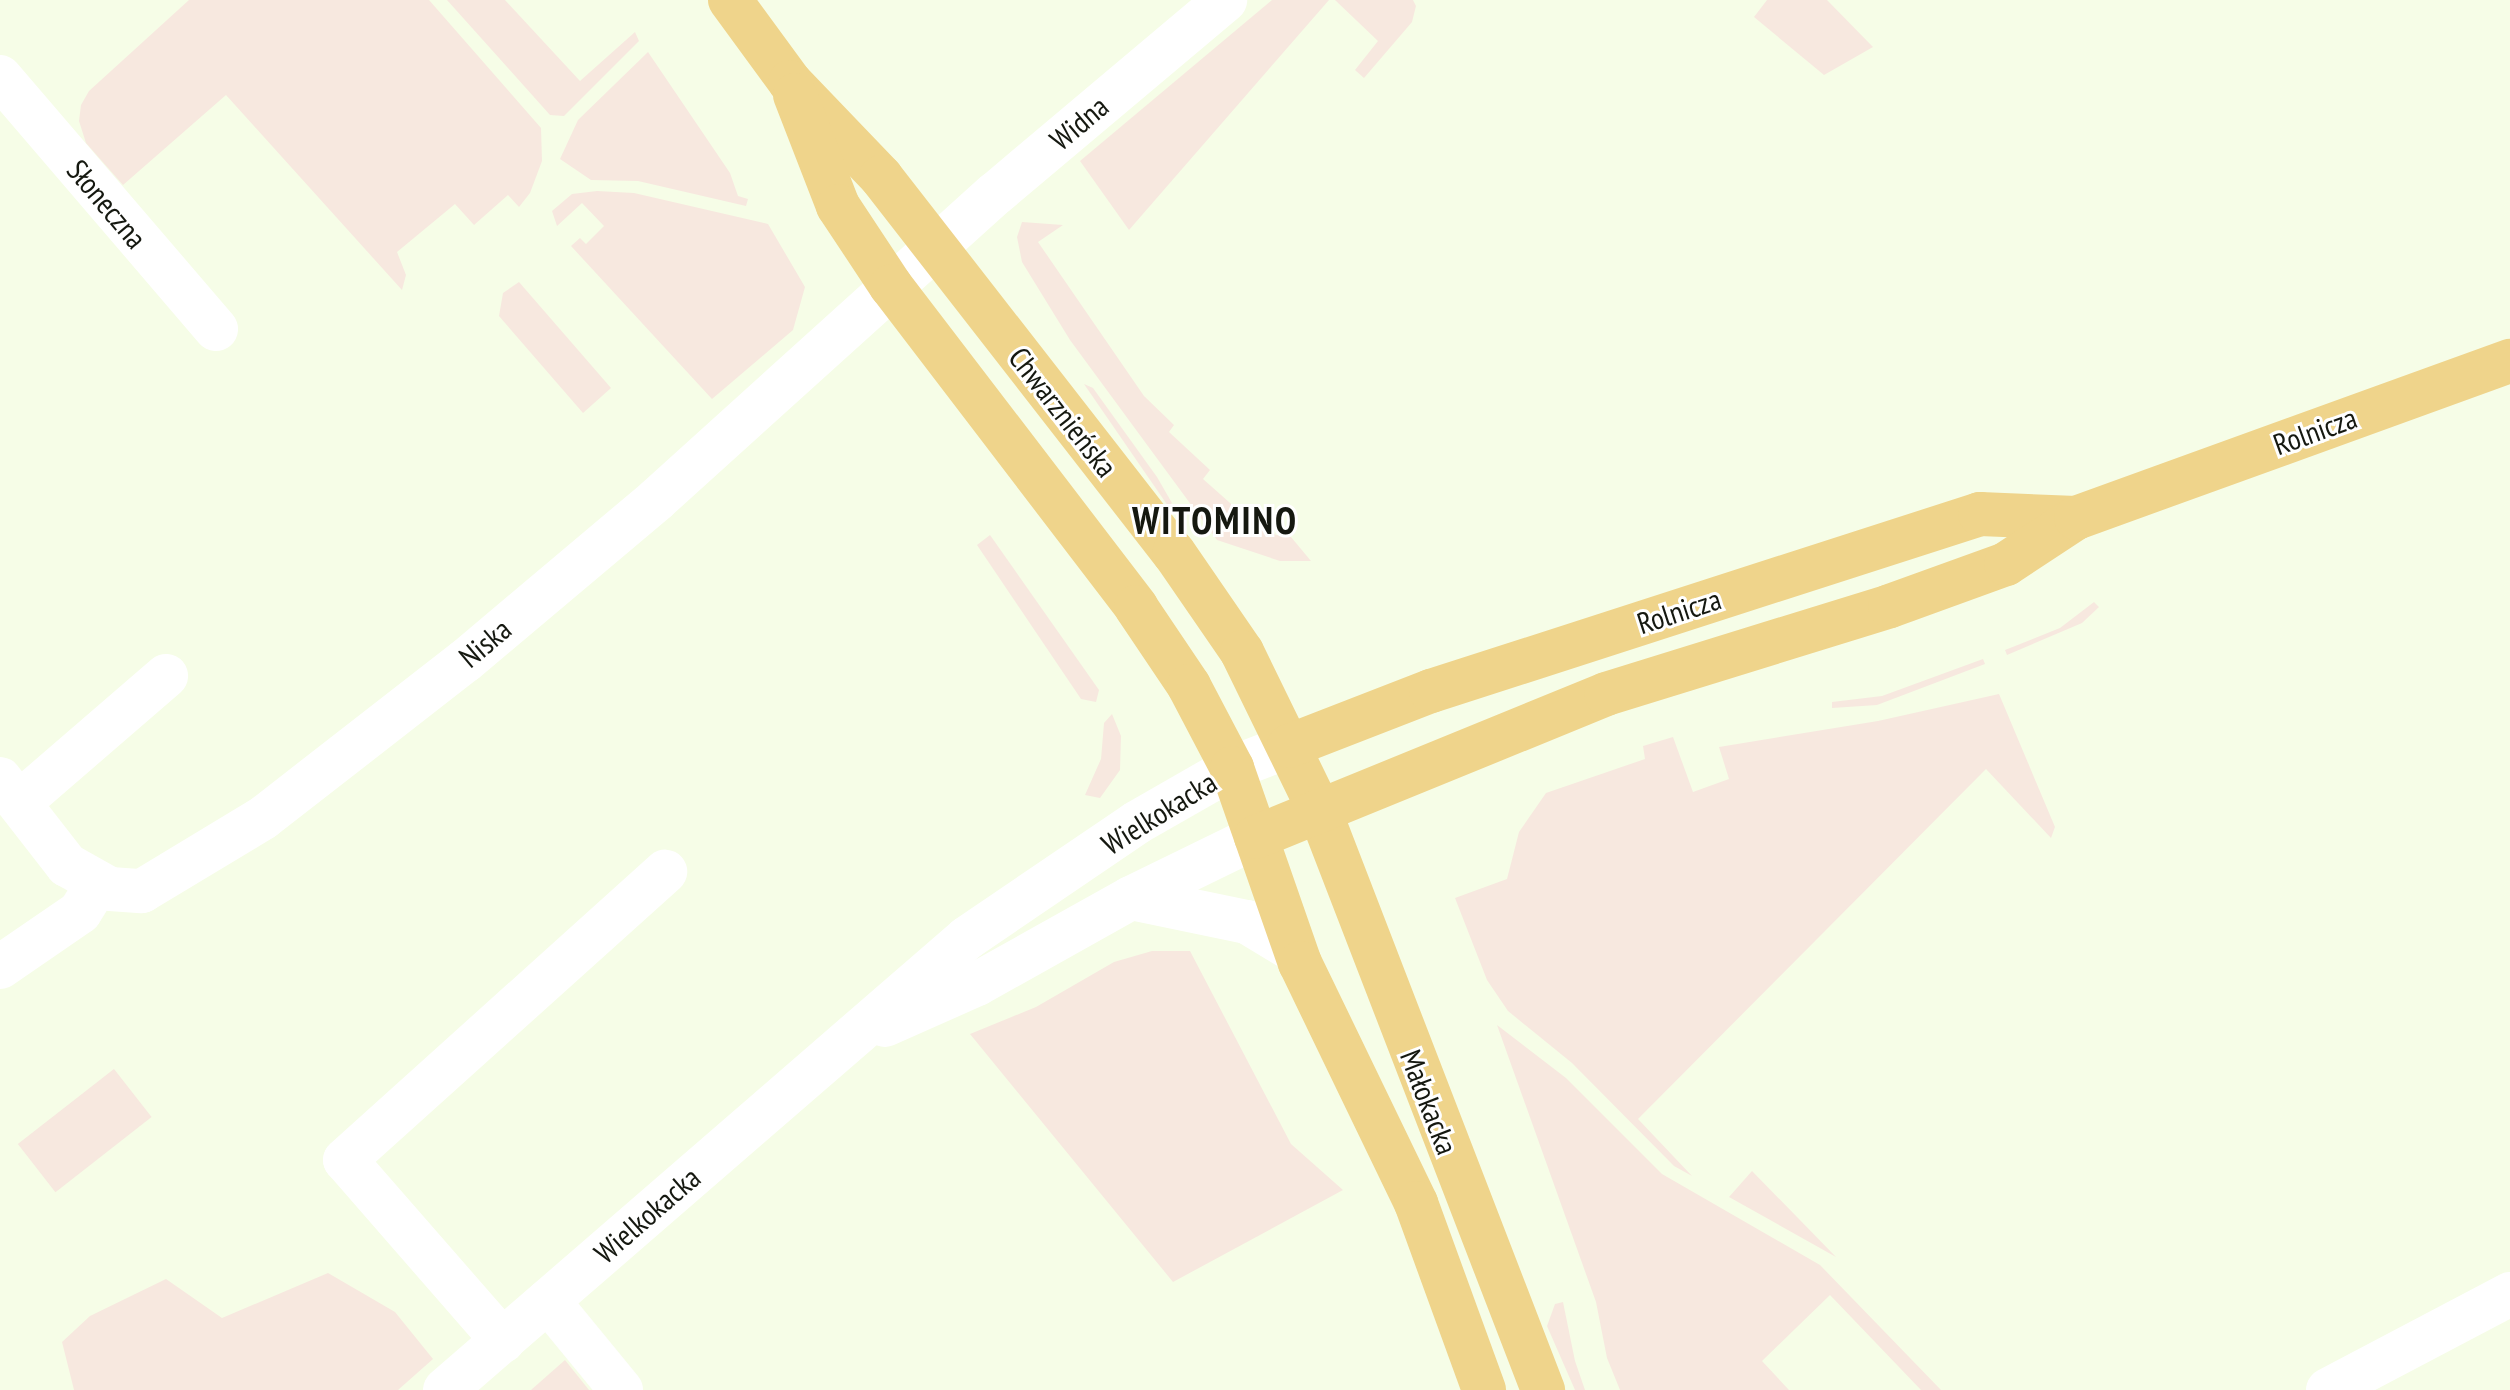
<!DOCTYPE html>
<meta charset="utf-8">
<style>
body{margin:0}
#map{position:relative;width:2510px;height:1390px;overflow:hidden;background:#f6fde7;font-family:"PT Sans Narrow",sans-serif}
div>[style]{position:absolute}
.green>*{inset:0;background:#f7e8df;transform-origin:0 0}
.minor>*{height:44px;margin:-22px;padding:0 22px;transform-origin:22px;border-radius:22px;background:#fff}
.major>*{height:44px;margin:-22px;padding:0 22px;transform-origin:22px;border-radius:22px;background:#efd48b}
span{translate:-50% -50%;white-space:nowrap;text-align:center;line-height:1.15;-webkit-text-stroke:6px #fff;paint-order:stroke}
.street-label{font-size:30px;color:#151810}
.district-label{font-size:38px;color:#151810;font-weight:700;letter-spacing:2px}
</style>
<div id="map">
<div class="green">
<i style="clip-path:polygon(189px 0,429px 0,541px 128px,542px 161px,530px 193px,519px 207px,508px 195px,474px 225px,455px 204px,397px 252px,406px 275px,402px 290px,226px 95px,123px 185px,86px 143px,79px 121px,81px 105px,89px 91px)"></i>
<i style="clip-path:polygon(447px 0,505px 0,580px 81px,635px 32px,639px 41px,564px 116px,550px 115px)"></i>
<i style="clip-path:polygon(1272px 0,1329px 0,1129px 230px,1080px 161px)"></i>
<i style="clip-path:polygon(1335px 0,1413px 0,1416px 6px,1412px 22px,1364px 78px,1355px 70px,1378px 41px)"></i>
<i style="clip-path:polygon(1767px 0,1827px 0,1873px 47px,1824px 75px,1754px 17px)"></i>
<i style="clip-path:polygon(648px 52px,730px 173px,738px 196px,748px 199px,746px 206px,638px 181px,591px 180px,560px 159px,578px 120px)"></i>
<i style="clip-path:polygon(597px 191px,634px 193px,768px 224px,805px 287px,793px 330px,712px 399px,571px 246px,580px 238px,586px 244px,604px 226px,582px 203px,557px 226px,552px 211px,572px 194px)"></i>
<i style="clip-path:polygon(1022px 222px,1063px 225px,1038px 242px,1144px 396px,1174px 425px,1169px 432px,1210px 470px,1203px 479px,1238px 510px,1242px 508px,1276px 535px,1291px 537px,1311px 561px,1280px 561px,1217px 540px,1070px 340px,1022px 262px,1017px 237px)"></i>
<i style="clip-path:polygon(519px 282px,611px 388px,583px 413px,499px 316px,503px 293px)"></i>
<i style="clip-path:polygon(1084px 384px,1093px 388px,1157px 477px,1172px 503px,1168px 506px)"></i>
<i style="clip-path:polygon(990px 535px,1099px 690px,1096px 702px,1081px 699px,977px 545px)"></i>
<i style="clip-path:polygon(2094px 602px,2099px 607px,2082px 623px,2007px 655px,2005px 650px,2060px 628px)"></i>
<i style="clip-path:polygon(1983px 659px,1985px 664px,1877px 705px,1832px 708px,1832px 702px,1882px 696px)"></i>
<i style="clip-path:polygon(1999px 694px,2055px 827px,2051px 838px,1986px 769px,1638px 1119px,1692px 1176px,1674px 1166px,1572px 1063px,1508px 1011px,1487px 980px,1455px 898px,1507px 879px,1519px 832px,1546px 793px,1645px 759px,1643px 746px,1673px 737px,1693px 792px,1729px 779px,1719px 747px,1878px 721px)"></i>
<i style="clip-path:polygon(1112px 714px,1121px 736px,1120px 770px,1100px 798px,1085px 795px,1101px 759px,1104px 723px)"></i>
<i style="clip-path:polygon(1152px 951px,1190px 951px,1291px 1144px,1343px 1190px,1173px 1282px,970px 1034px,1036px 1007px,1114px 962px)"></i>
<i style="clip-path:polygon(1497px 1025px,1566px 1078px,1662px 1174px,1820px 1265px,1941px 1390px,1921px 1390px,1830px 1295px,1762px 1361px,1789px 1390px,1620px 1390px,1607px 1358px,1596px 1302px)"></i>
<i style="left:114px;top:1069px;width:61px;height:122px;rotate:52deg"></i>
<i style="clip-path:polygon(1752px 1171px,1836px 1257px,1729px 1197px)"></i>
<i style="clip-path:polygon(328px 1273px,395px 1312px,433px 1359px,398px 1390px,74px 1390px,62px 1342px,90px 1316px,166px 1279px,222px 1318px)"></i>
<i style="clip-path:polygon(1563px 1302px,1575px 1361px,1585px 1390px,1575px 1390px,1547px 1326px,1555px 1304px)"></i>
<i style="clip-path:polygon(565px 1360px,589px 1390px,531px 1390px)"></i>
</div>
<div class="minor">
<i style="left:0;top:77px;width:332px;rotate:49.4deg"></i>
<i style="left:0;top:779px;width:109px;rotate:52.1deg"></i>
<i style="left:67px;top:865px;width:49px;rotate:29.2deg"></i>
<i style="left:110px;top:889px;width:32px;rotate:4deg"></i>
<i style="left:142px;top:891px;width:141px;rotate:-31.1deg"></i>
<i style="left:263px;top:818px;width:256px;rotate:-37.9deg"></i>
<i style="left:465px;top:661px;width:250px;rotate:-40.1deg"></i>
<i style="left:656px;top:500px;width:457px;rotate:-42.1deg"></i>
<i style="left:995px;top:194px;width:301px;rotate:-40.1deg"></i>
<i style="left:20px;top:802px;width:193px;rotate:-40.8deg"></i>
<i style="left:1131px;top:898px;width:118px;rotate:11.7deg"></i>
<i style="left:1247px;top:922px;width:56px;rotate:31.1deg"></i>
<i style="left:0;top:967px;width:97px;rotate:-34.5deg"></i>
<i style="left:80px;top:912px;width:32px;rotate:-58deg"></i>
<i style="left:885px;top:1025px;width:101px;rotate:-24deg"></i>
<i style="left:977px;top:984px;width:176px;rotate:-29.2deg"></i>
<i style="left:1131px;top:898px;width:139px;rotate:-26deg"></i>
<i style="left:548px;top:1301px;width:115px;rotate:50.6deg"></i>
<i style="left:503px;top:1341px;width:240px;rotate:-131.1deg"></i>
<i style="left:345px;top:1160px;width:431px;rotate:-42deg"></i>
<i style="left:445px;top:1390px;width:690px;rotate:-40.89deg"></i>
<i style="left:967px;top:938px;width:204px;rotate:-34.2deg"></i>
<i style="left:1136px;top:823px;width:111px;rotate:-29.8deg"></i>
<i style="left:1232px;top:768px;width:61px;rotate:-21.1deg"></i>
<i style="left:2328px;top:1390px;width:206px;rotate:-27.8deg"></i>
</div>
<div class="major">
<i style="left:730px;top:0;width:102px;rotate:53.8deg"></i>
<i style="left:790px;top:82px;width:132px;rotate:46.2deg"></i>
<i style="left:881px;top:177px;width:477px;rotate:52.1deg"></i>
<i style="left:1174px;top:553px;width:120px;rotate:55.5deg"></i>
<i style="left:1242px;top:652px;width:178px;rotate:64deg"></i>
<i style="left:1320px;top:812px;width:620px;rotate:68.9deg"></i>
<i style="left:795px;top:95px;width:119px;rotate:68.8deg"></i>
<i style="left:838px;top:206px;width:96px;rotate:56.5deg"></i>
<i style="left:891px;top:286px;width:404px;rotate:52.6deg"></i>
<i style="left:1136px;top:607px;width:95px;rotate:56.1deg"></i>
<i style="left:1189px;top:686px;width:93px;rotate:62.3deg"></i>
<i style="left:1232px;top:768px;width:207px;rotate:70.8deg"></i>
<i style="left:1300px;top:963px;width:267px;rotate:64.2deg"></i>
<i style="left:1416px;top:1203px;width:199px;rotate:70deg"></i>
<i style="left:1289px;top:746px;width:152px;rotate:-21.2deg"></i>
<i style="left:1431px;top:691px;width:577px;rotate:-17.87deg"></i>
<i style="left:1980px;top:514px;width:96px;rotate:2.4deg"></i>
<i style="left:1256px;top:837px;width:378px;rotate:-22.2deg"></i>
<i style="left:1606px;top:694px;width:297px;rotate:-17.2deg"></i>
<i style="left:1890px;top:606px;width:123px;rotate:-19.9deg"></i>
<i style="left:2006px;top:564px;width:84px;rotate:-33.3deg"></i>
<i style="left:2076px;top:518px;width:462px;rotate:-19.9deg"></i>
</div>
<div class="street-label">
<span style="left:1079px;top:123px;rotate:-40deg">Widna</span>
<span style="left:107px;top:204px;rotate:50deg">Słoneczna</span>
<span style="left:1063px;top:412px;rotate:52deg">Chwarznieńska</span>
<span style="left:2315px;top:431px;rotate:-20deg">Rolnicza</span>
<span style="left:1679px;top:611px;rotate:-18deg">Rolnicza</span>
<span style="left:485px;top:643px;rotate:-40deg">Niska</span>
<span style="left:1159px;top:813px;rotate:-32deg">Wielkokacka</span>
<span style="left:1429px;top:1102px;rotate:69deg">Małokacka</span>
<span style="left:647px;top:1215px;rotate:-41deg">Wielkokacka</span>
</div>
<div class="district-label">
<span style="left:1215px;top:520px">WITOMINO</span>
</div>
</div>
